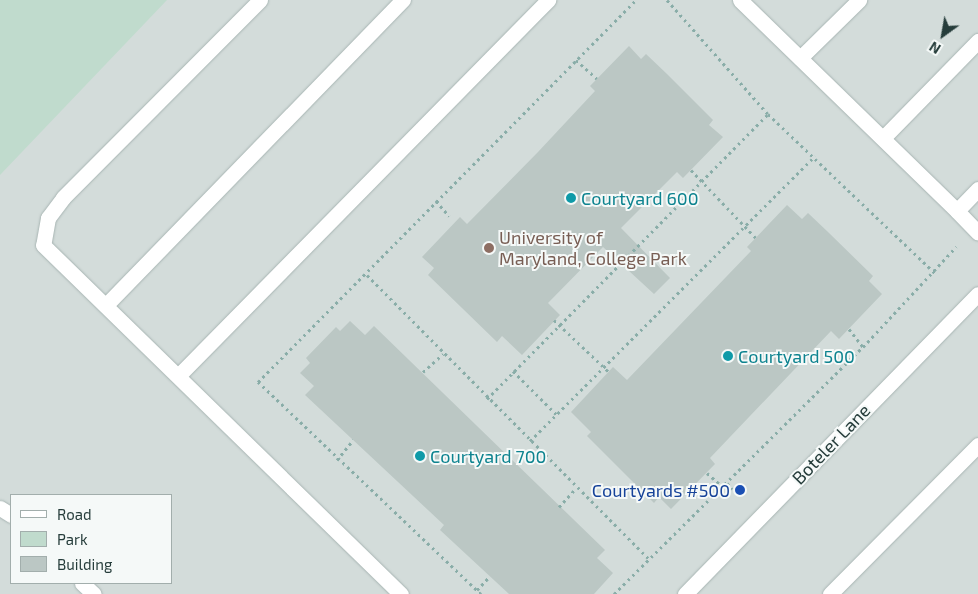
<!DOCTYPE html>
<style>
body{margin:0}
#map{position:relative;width:978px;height:594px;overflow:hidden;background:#e5edeb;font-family:"Exo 2",sans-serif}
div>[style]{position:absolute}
.built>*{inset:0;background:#d3dcda}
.green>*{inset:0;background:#c0dbcd}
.building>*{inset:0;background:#bbc7c4}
.path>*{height:3px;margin-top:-1.5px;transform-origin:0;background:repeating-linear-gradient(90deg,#89ada8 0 2.5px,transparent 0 6.5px)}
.roads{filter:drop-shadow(0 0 1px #a8b5b3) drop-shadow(0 0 1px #a8b5b3)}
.lane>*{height:15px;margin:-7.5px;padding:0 7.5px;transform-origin:7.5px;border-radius:7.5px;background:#fff}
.street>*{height:15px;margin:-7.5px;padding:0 7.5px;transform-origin:7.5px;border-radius:7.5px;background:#fff}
.dots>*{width:14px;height:14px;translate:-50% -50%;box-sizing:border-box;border:2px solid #f5f9f8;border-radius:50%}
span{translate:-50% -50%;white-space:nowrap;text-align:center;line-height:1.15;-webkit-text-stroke:4px #f5f9f8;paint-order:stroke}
.culture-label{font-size:18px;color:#0d838f}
.left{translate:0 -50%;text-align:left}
.education-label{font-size:18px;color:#785e54}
.street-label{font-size:18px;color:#263d3b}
.transit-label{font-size:18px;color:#164399}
.right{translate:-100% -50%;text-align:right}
.legend{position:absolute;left:10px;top:494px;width:162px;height:90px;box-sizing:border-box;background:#f5f9f8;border:1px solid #a2aeac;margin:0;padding:6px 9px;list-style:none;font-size:15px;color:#263d3b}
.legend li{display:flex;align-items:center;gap:10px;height:25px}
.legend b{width:25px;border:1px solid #a2aeac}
.north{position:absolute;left:918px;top:10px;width:50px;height:50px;-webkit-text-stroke:4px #f5f9f8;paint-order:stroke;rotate:212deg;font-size:14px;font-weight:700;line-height:20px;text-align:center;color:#263d3b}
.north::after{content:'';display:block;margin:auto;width:18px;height:22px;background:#263d3b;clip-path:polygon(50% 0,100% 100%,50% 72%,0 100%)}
</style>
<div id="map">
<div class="built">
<i style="clip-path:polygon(evenodd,0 0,978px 0,978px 594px,0 594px,0 0,11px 495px,171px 495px,171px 583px,11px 583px,11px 495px)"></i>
</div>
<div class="green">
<i style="clip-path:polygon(0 0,167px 0,0 175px)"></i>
</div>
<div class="building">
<i style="clip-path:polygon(629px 46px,641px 59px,646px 54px,667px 74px,713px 120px,709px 125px,723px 137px,683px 178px,677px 172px,621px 228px,670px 278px,654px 294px,603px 247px,548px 303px,560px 315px,522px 355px,502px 336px,497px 342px,428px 275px,434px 268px,422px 257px,460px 217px,467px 224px,538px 152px,595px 91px,590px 86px)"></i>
<i style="clip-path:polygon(787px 205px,802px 219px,808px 213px,828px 232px,873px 276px,869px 281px,882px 294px,839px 339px,831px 331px,710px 458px,715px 464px,671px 509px,659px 497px,654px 503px,587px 436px,591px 432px,571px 412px,613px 367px,627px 380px,751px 251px,747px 247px)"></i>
<i style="clip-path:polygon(350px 321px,365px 335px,374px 326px,605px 550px,597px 558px,613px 573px,594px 594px,509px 594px,440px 530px,444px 525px,305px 395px,314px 386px,300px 373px,310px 363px,306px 358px,336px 327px,340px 331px)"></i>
</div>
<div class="path">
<i style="left:667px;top:0;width:152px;rotate:48.5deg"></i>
<i style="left:768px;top:114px;width:231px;rotate:43.6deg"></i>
<i style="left:576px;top:60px;width:28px;rotate:42deg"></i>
<i style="left:691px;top:170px;width:94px;rotate:46.3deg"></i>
<i style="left:436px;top:201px;width:20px;rotate:49deg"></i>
<i style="left:367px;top:275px;width:402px;rotate:45.2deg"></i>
<i style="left:554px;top:320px;width:76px;rotate:43.4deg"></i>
<i style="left:849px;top:329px;width:23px;rotate:52deg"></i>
<i style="left:513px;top:371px;width:61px;rotate:45deg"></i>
<i style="left:423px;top:372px;width:27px;rotate:-42deg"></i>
<i style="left:487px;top:399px;width:400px;rotate:-45.4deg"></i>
<i style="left:530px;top:441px;width:403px;rotate:-45deg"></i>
<i style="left:337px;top:460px;width:26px;rotate:-51deg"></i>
<i style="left:707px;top:473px;width:21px;rotate:41deg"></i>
<i style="left:727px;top:483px;width:8px;rotate:50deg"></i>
<i style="left:559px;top:507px;width:25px;rotate:-48deg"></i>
<i style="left:477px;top:590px;width:19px;rotate:-47deg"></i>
<i style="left:481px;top:594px;width:308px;rotate:-136.4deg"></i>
<i style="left:258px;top:382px;width:537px;rotate:-45.3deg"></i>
<i style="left:614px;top:594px;width:351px;rotate:-44.8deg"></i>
<i style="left:863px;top:347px;width:137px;rotate:-47.1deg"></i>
</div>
<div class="roads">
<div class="lane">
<i style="left:260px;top:0;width:279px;rotate:134.9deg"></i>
<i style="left:63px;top:198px;width:25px;rotate:127deg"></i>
<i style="left:48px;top:218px;width:27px;rotate:100deg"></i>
<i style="left:43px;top:245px;width:500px;rotate:44.3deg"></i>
<i style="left:740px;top:0;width:303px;rotate:44.2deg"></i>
<i style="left:800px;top:58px;width:83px;rotate:-44.5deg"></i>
<i style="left:883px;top:138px;width:136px;rotate:-45.6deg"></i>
<i style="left:106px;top:305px;width:426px;rotate:-45.8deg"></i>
<i style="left:178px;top:376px;width:528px;rotate:-45.46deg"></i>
<i style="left:0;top:508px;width:13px;rotate:32deg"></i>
<i style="left:82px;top:583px;width:16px;rotate:43deg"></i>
<i style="left:830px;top:594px;width:210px;rotate:-45.2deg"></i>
</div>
<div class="street">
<i style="left:978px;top:189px;width:30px;rotate:134deg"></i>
<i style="left:957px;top:211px;width:30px;rotate:46deg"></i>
<i style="left:685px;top:594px;width:419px;rotate:-45.7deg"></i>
</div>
</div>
<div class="dots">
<i style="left:571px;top:198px;background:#0f9aa8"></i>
<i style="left:489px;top:248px;background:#8d6e63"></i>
<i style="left:728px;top:356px;background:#0f9aa8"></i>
<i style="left:420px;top:456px;background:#0f9aa8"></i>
<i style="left:740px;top:490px;background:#1a4fb4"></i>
</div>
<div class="culture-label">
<span class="left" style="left:581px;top:198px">Courtyard 600</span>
<span class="left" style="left:738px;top:356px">Courtyard 500</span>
<span class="left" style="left:430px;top:456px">Courtyard 700</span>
</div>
<div class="education-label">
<span class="left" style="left:499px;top:248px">University of<br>Maryland, College Park</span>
</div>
<div class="street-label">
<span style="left:831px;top:444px;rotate:-46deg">Boteler Lane</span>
</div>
<div class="transit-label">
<span class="right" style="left:730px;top:490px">Courtyards #500</span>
</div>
<ul class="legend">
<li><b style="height:6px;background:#fff"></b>Road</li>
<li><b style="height:14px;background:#c0dbcd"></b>Park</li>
<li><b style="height:14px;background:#bbc7c4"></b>Building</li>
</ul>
<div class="north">N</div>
</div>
